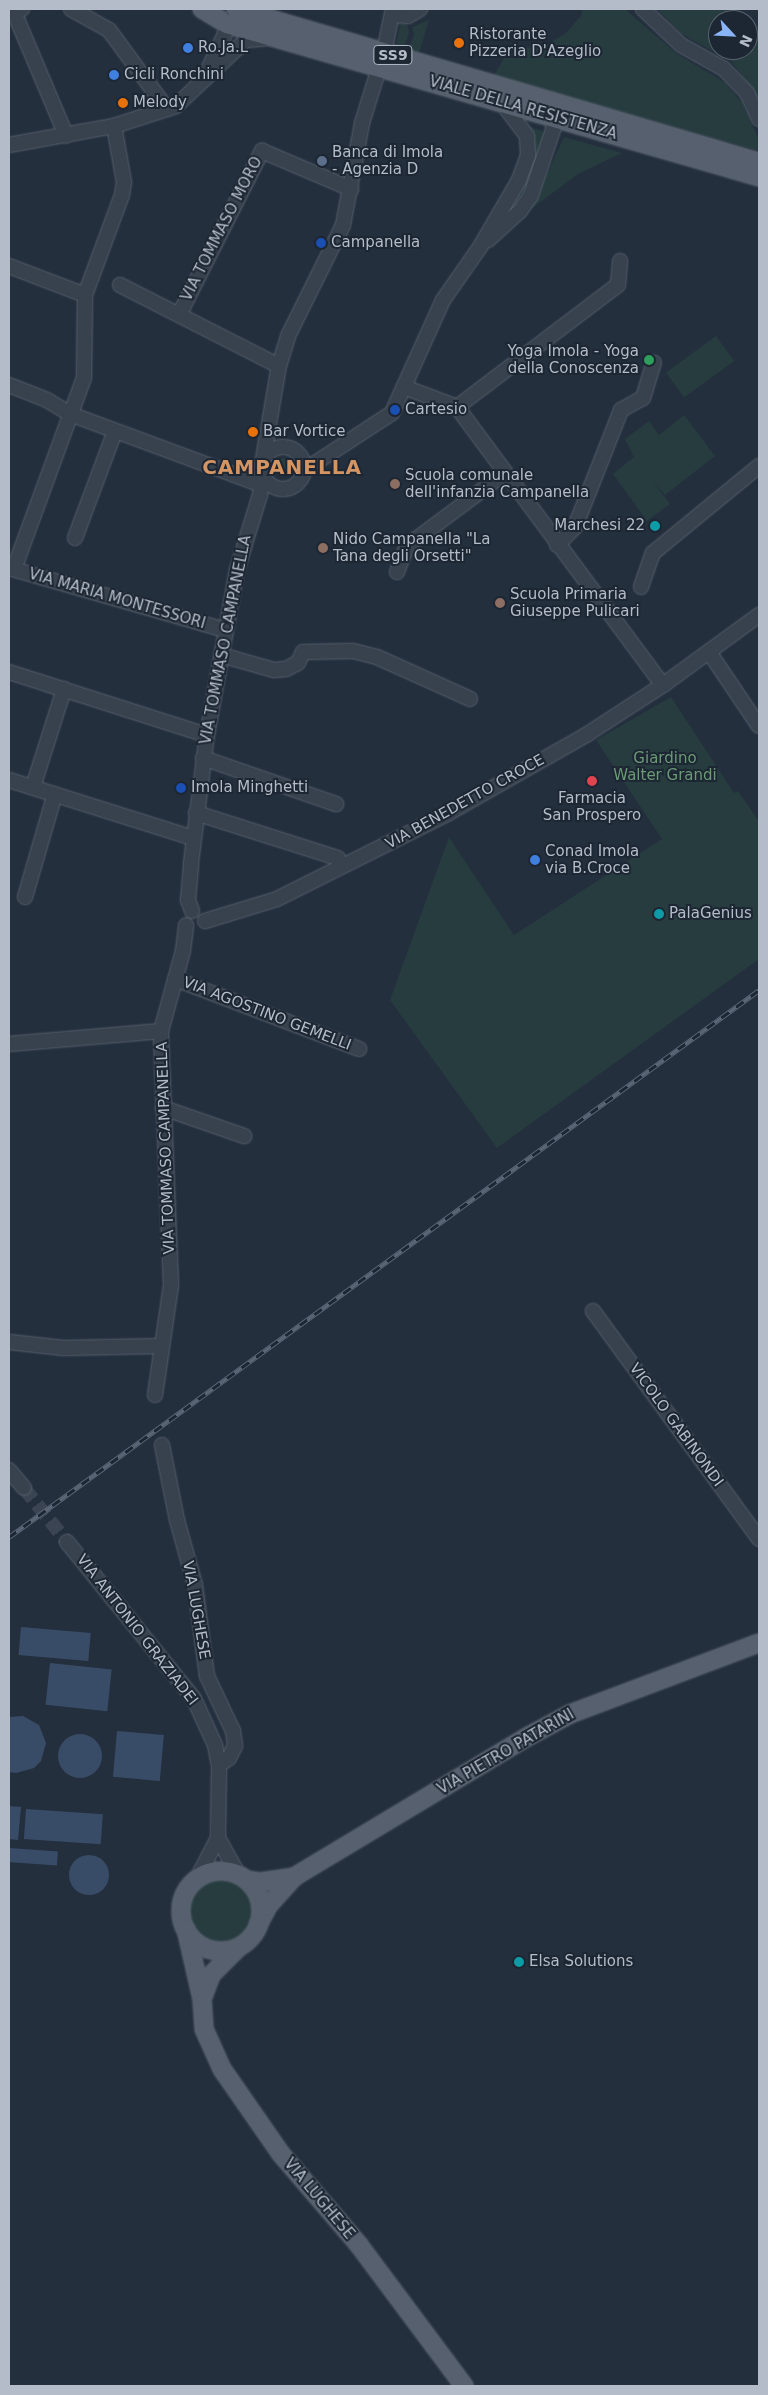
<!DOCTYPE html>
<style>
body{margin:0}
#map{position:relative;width:768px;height:2395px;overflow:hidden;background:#242f3e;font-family:"DejaVu Sans",sans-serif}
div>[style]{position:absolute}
.green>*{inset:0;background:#263c3f;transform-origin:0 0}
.round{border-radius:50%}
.water>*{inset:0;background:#394c67;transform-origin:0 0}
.minor-tunnel>*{height:14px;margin-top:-7px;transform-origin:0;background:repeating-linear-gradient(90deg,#3a4453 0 14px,transparent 0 21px)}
.roads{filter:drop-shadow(0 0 1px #565f6c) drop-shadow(0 0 1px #565f6c)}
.minor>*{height:14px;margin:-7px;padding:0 7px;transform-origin:7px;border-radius:7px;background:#38414e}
.minor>.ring{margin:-7px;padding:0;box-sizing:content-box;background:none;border:14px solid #38414e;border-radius:50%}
.major>*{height:18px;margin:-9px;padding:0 9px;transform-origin:9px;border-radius:9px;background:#56606e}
.major>.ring{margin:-9px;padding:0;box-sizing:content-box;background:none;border:18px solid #56606e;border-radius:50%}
.rail>*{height:5px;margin-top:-2.5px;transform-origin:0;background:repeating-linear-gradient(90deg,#1d2633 0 9px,#5a6575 0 18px);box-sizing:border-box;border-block:1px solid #5a6575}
.dots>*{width:14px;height:14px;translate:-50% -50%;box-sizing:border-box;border:2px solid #1d2633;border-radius:50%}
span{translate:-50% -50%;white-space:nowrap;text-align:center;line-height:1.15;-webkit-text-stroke:4px #1d2633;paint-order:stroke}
.shield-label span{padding:1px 4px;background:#1d2633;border:1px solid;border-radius:4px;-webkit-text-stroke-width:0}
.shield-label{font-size:14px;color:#b4bcc9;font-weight:700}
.poi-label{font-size:15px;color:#b4bcc9}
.left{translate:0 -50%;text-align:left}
.right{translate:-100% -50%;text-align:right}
.street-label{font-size:15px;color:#b4bcc9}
.park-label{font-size:15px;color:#6b9a76}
.district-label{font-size:20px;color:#d59563;font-weight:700;letter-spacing:1px}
.frame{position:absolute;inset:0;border:10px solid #b4bcc9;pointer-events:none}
.north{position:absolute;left:708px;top:10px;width:50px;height:50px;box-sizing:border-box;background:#1d2633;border:1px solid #59626f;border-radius:50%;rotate:115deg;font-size:14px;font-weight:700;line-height:20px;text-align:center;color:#b4bcc9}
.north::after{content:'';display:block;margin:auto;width:18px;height:22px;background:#8ab4f8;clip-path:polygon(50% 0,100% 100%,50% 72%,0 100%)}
</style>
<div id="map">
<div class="green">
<i style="clip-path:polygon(582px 9px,625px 9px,677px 54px,726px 83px,742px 103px,759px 140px,759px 151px,494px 75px,510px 48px,543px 47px,566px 33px,581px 16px)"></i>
<i style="clip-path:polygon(657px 9px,731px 9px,738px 20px,718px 20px,718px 50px,748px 50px,748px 26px,759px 25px,759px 99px,732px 62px,682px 34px)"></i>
<i style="clip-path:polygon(429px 20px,419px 53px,412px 51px,409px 49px,414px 34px,412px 27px)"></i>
<i style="clip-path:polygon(407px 21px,409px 33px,404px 47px,396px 45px,400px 25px)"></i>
<i style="clip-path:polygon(526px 125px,544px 132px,531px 181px,517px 201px)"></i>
<i style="clip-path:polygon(564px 137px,622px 153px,578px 174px,523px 215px,533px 203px)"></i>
<i style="left:716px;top:336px;width:31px;height:62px;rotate:54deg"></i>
<i style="clip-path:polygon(684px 415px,715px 456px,665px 495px,652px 480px,670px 504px,647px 521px,613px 474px,634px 457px,625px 439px,649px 421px,659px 435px)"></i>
<i class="round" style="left:274px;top:458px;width:18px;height:18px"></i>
<i style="clip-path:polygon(671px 697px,734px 793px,738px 791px,759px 821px,759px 959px,497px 1148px,390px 1000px,449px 837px,514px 935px,662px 839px,596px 740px)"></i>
<i class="round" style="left:188px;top:1879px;width:64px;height:64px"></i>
</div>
<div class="water">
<i style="left:21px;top:1627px;width:70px;height:28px;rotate:5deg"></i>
<i style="left:50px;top:1663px;width:62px;height:42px;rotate:6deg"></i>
<i style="clip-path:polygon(23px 1716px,39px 1725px,46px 1743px,41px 1761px,34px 1768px,16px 1773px,9px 1772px,9px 1717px)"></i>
<i style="left:117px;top:1731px;width:47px;height:46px;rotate:5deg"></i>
<i class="round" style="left:58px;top:1734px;width:44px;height:44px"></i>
<i style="clip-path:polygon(9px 1806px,21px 1807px,18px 1840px,9px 1839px)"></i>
<i style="left:26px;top:1809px;width:77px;height:30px;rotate:4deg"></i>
<i style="left:9px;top:1848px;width:49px;height:14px;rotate:4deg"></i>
<i class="round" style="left:69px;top:1855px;width:40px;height:40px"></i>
</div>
<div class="minor-tunnel">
<i style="left:24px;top:1488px;width:69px;rotate:51.5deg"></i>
</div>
<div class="roads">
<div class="minor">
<i style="left:22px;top:9px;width:9px;rotate:159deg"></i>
<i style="left:14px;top:12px;width:134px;rotate:67.1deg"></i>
<i style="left:71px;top:9px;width:43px;rotate:28.9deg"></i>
<i style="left:109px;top:30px;width:98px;rotate:53.7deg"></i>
<i style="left:643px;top:9px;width:52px;rotate:43.5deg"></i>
<i style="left:681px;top:45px;width:49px;rotate:29.2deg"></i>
<i style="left:724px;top:69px;width:33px;rotate:46deg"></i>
<i style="left:747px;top:93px;width:29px;rotate:65deg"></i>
<i style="left:393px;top:15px;width:15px;rotate:4deg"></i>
<i style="left:408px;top:16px;width:14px;rotate:-30deg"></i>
<i style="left:206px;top:74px;width:63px;rotate:-64.7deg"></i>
<i style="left:9px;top:145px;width:107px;rotate:-10.3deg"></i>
<i style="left:114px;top:126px;width:65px;rotate:-17.9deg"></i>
<i style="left:176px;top:106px;width:96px;rotate:-43.3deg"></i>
<i style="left:246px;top:40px;width:21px;rotate:-5deg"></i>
<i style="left:488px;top:240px;width:43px;rotate:-42.2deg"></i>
<i style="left:520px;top:211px;width:19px;rotate:-55deg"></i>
<i style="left:531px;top:195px;width:72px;rotate:-71.3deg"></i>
<i style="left:554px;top:127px;width:16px;rotate:-104deg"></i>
<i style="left:9px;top:266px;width:81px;rotate:20.9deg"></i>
<i style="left:120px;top:285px;width:178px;rotate:27deg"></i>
<i style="left:180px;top:313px;width:182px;rotate:-63.2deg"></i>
<i style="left:262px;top:151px;width:97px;rotate:23.1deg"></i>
<i style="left:9px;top:385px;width:41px;rotate:21.5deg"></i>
<i style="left:47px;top:400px;width:27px;rotate:31deg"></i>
<i style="left:70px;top:414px;width:205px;rotate:20.3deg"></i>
<i style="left:404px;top:387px;width:57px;rotate:20.7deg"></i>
<i style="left:457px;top:407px;width:346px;rotate:53.5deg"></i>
<i style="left:457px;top:407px;width:202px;rotate:-37.2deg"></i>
<i style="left:618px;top:285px;width:24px;rotate:-85deg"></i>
<i class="ring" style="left:262px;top:447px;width:28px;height:28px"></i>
<i style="left:262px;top:465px;width:100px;rotate:-80.3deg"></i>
<i style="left:279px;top:366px;width:31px;rotate:-73deg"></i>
<i style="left:288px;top:336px;width:124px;rotate:-63.6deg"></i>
<i style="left:343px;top:225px;width:104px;rotate:-79.4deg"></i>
<i style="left:362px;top:123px;width:74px;rotate:-72.8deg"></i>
<i style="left:384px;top:52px;width:44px;rotate:-78.2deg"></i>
<i style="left:303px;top:471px;width:106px;rotate:-33.1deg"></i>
<i style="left:392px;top:413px;width:124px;rotate:-65.7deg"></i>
<i style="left:443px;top:300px;width:65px;rotate:-55.1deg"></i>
<i style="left:480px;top:247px;width:78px;rotate:-59.8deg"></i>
<i style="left:519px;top:180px;width:27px;rotate:-70deg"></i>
<i style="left:528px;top:155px;width:19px;rotate:-93deg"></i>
<i style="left:527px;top:136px;width:41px;rotate:-127.1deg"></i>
<i style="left:75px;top:538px;width:114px;rotate:-69.5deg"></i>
<i style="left:557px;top:545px;width:25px;rotate:-45deg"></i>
<i style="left:575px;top:527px;width:126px;rotate:-68.5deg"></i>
<i style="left:621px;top:410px;width:25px;rotate:-29deg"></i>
<i style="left:643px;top:398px;width:37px;rotate:-73deg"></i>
<i style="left:9px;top:568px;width:225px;rotate:16deg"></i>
<i style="left:14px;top:569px;width:203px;rotate:-69.9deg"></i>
<i style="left:84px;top:378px;width:83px;rotate:-89.3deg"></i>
<i style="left:85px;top:295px;width:107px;rotate:-69.7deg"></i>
<i style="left:122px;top:195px;width:13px;rotate:-81deg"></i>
<i style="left:124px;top:182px;width:57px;rotate:-100.1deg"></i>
<i style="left:397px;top:572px;width:28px;rotate:-69deg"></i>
<i style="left:407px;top:546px;width:122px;rotate:-36.7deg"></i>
<i style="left:641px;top:587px;width:36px;rotate:-71deg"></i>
<i style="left:653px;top:553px;width:137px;rotate:-39.4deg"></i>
<i style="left:709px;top:652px;width:89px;rotate:56deg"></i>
<i style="left:221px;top:655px;width:55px;rotate:15.8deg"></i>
<i style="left:274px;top:670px;width:12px;rotate:-5deg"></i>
<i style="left:286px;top:669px;width:13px;rotate:-27deg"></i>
<i style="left:298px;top:663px;width:12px;rotate:-66deg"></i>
<i style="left:303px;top:652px;width:50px;rotate:-1.1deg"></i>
<i style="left:353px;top:651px;width:25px;rotate:14deg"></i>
<i style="left:377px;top:657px;width:102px;rotate:24.3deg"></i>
<i style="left:9px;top:672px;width:208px;rotate:17.7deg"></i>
<i style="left:203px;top:758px;width:141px;rotate:19.1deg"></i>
<i style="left:9px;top:780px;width:193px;rotate:17.5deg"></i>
<i style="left:33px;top:787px;width:103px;rotate:-72.4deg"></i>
<i style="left:196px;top:813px;width:149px;rotate:17.6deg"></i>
<i style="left:25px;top:897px;width:107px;rotate:-73.8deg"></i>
<i style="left:192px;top:911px;width:12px;rotate:-110deg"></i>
<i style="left:188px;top:900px;width:37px;rotate:-85deg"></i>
<i style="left:191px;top:863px;width:129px;rotate:-82.9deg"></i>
<i style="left:207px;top:735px;width:168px;rotate:-79.7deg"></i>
<i style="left:237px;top:570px;width:78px;rotate:-73deg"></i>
<i style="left:260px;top:495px;width:21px;rotate:-82deg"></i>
<i style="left:205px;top:921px;width:75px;rotate:-17deg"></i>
<i style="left:277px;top:899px;width:190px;rotate:-26.6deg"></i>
<i style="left:447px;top:814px;width:160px;rotate:-29.6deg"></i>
<i style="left:586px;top:735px;width:92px;rotate:-33deg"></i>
<i style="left:663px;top:685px;width:119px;rotate:-36.1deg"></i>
<i style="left:175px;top:979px;width:197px;rotate:20.8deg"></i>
<i style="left:9px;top:1044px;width:153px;rotate:-4.9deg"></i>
<i style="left:163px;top:1108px;width:86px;rotate:19.1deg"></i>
<i style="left:593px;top:1311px;width:282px;rotate:53.9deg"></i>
<i style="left:9px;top:1342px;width:55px;rotate:6.2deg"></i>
<i style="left:64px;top:1348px;width:97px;rotate:-1.2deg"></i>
<i style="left:155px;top:1395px;width:111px;rotate:-81.7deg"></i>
<i style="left:171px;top:1285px;width:254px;rotate:-92.3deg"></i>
<i style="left:161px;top:1031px;width:83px;rotate:-74.6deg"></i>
<i style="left:183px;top:951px;width:26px;rotate:-83deg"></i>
<i style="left:162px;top:1445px;width:76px;rotate:78.7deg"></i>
<i style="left:177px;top:1520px;width:67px;rotate:74.5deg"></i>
<i style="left:195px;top:1585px;width:92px;rotate:82.5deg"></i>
<i style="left:207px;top:1676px;width:61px;rotate:64.7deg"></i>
<i style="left:233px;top:1731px;width:15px;rotate:82deg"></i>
<i style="left:235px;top:1746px;width:13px;rotate:117deg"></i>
<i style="left:229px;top:1758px;width:12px;rotate:145deg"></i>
<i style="left:9px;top:1470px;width:23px;rotate:50deg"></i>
<i style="left:67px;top:1542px;width:202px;rotate:51deg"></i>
<i style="left:194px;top:1699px;width:51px;rotate:65.5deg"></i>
<i style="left:215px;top:1745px;width:20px;rotate:79deg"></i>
<i style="left:219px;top:1765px;width:73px;rotate:90.8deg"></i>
<i style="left:218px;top:1838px;width:47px;rotate:117.6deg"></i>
<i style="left:218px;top:1838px;width:41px;rotate:60.9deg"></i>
</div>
<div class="major">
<i style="left:202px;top:9px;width:29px;rotate:31deg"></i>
<i style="left:227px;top:24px;width:554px;rotate:16.04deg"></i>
<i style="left:236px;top:9px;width:545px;rotate:16.31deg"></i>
<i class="ring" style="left:181px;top:1871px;width:62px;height:62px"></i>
<i style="left:247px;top:1880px;width:13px;rotate:9deg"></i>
<i style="left:260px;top:1882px;width:34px;rotate:-8deg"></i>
<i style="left:258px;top:1925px;width:21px;rotate:-62deg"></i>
<i style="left:268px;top:1906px;width:39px;rotate:-48deg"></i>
<i style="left:294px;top:1877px;width:274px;rotate:-31deg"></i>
<i style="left:529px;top:1736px;width:47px;rotate:-28.2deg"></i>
<i style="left:570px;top:1714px;width:202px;rotate:-20.6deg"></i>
<i style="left:186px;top:1929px;width:72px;rotate:77.1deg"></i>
<i style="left:202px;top:1999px;width:30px;rotate:86deg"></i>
<i style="left:204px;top:2029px;width:44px;rotate:65.8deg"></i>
<i style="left:222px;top:2069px;width:103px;rotate:55.2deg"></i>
<i style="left:281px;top:2154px;width:120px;rotate:49.4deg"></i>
<i style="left:359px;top:2245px;width:176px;rotate:53.3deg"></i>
<i style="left:202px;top:1999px;width:26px;rotate:-69deg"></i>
<i style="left:211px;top:1975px;width:38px;rotate:-45deg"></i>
</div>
</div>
<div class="rail">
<i style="left:9px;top:1537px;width:928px;rotate:-36.1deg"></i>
</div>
<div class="dots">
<i style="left:459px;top:43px;background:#e8710a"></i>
<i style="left:188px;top:48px;background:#3f7fe0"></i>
<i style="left:114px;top:75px;background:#3f7fe0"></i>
<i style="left:123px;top:103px;background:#e8710a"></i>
<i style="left:322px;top:161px;background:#5c6f8a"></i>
<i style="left:321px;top:243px;background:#1a4fb4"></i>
<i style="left:649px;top:360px;background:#2e9e5b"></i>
<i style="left:395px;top:410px;background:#1a4fb4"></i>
<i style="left:253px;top:432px;background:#e8710a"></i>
<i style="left:395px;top:484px;background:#8d6e63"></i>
<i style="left:655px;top:526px;background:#0f9aa8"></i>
<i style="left:323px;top:548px;background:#8d6e63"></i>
<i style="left:500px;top:603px;background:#8d6e63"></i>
<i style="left:592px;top:781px;background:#e0444e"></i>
<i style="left:181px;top:788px;background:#1a4fb4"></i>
<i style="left:535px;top:860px;background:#3f7fe0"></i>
<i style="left:659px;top:914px;background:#0f9aa8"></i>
<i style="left:519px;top:1962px;background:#0f9aa8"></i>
</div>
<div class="shield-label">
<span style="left:393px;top:55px">SS9</span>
</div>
<div class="poi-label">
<span class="left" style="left:469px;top:43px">Ristorante<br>Pizzeria D'Azeglio</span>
<span class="left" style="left:198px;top:48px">Ro.Ja.L</span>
<span class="left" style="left:124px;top:75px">Cicli Ronchini</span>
<span class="left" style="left:133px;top:103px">Melody</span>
<span class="left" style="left:332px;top:161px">Banca di Imola<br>- Agenzia D</span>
<span class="left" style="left:331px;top:243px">Campanella</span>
<span class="right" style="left:639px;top:360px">Yoga Imola - Yoga<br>della Conoscenza</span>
<span class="left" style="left:405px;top:410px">Cartesio</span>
<span class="left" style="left:263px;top:432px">Bar Vortice</span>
<span class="left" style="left:405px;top:484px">Scuola comunale<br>dell'infanzia Campanella</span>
<span class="right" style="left:645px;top:526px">Marchesi 22</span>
<span class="left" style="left:333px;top:548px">Nido Campanella "La<br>Tana degli Orsetti"</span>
<span class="left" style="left:510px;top:603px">Scuola Primaria<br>Giuseppe Pulicari</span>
<span class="left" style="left:191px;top:788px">Imola Minghetti</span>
<span style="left:592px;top:807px">Farmacia<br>San Prospero</span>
<span class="left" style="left:545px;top:860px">Conad Imola<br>via B.Croce</span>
<span class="left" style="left:669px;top:914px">PalaGenius</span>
<span class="left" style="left:529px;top:1962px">Elsa Solutions</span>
</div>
<div class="street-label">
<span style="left:523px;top:108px;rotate:16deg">VIALE DELLA RESISTENZA</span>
<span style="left:222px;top:229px;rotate:-63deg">VIA TOMMASO MORO</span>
<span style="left:117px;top:599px;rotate:16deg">VIA MARIA MONTESSORI</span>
<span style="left:226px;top:640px;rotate:-79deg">VIA TOMMASO CAMPANELLA</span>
<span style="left:465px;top:802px;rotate:-29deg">VIA BENEDETTO CROCE</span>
<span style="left:267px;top:1014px;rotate:21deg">VIA AGOSTINO GEMELLI</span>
<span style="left:166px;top:1148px;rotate:-92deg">VIA TOMMASO CAMPANELLA</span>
<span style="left:676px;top:1425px;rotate:54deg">VICOLO GABINONDI</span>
<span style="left:196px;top:1610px;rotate:80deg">VIA LUGHESE</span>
<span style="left:137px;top:1630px;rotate:52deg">VIA ANTONIO GRAZIADEI</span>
<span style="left:506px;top:1752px;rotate:-30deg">VIA PIETRO PATARINI</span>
<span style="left:319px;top:2199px;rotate:50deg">VIA LUGHESE</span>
</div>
<div class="park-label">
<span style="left:665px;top:767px">Giardino<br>Walter Grandi</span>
</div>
<div class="district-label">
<span style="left:282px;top:467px">CAMPANELLA</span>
</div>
<div class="frame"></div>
<div class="north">N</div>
</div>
